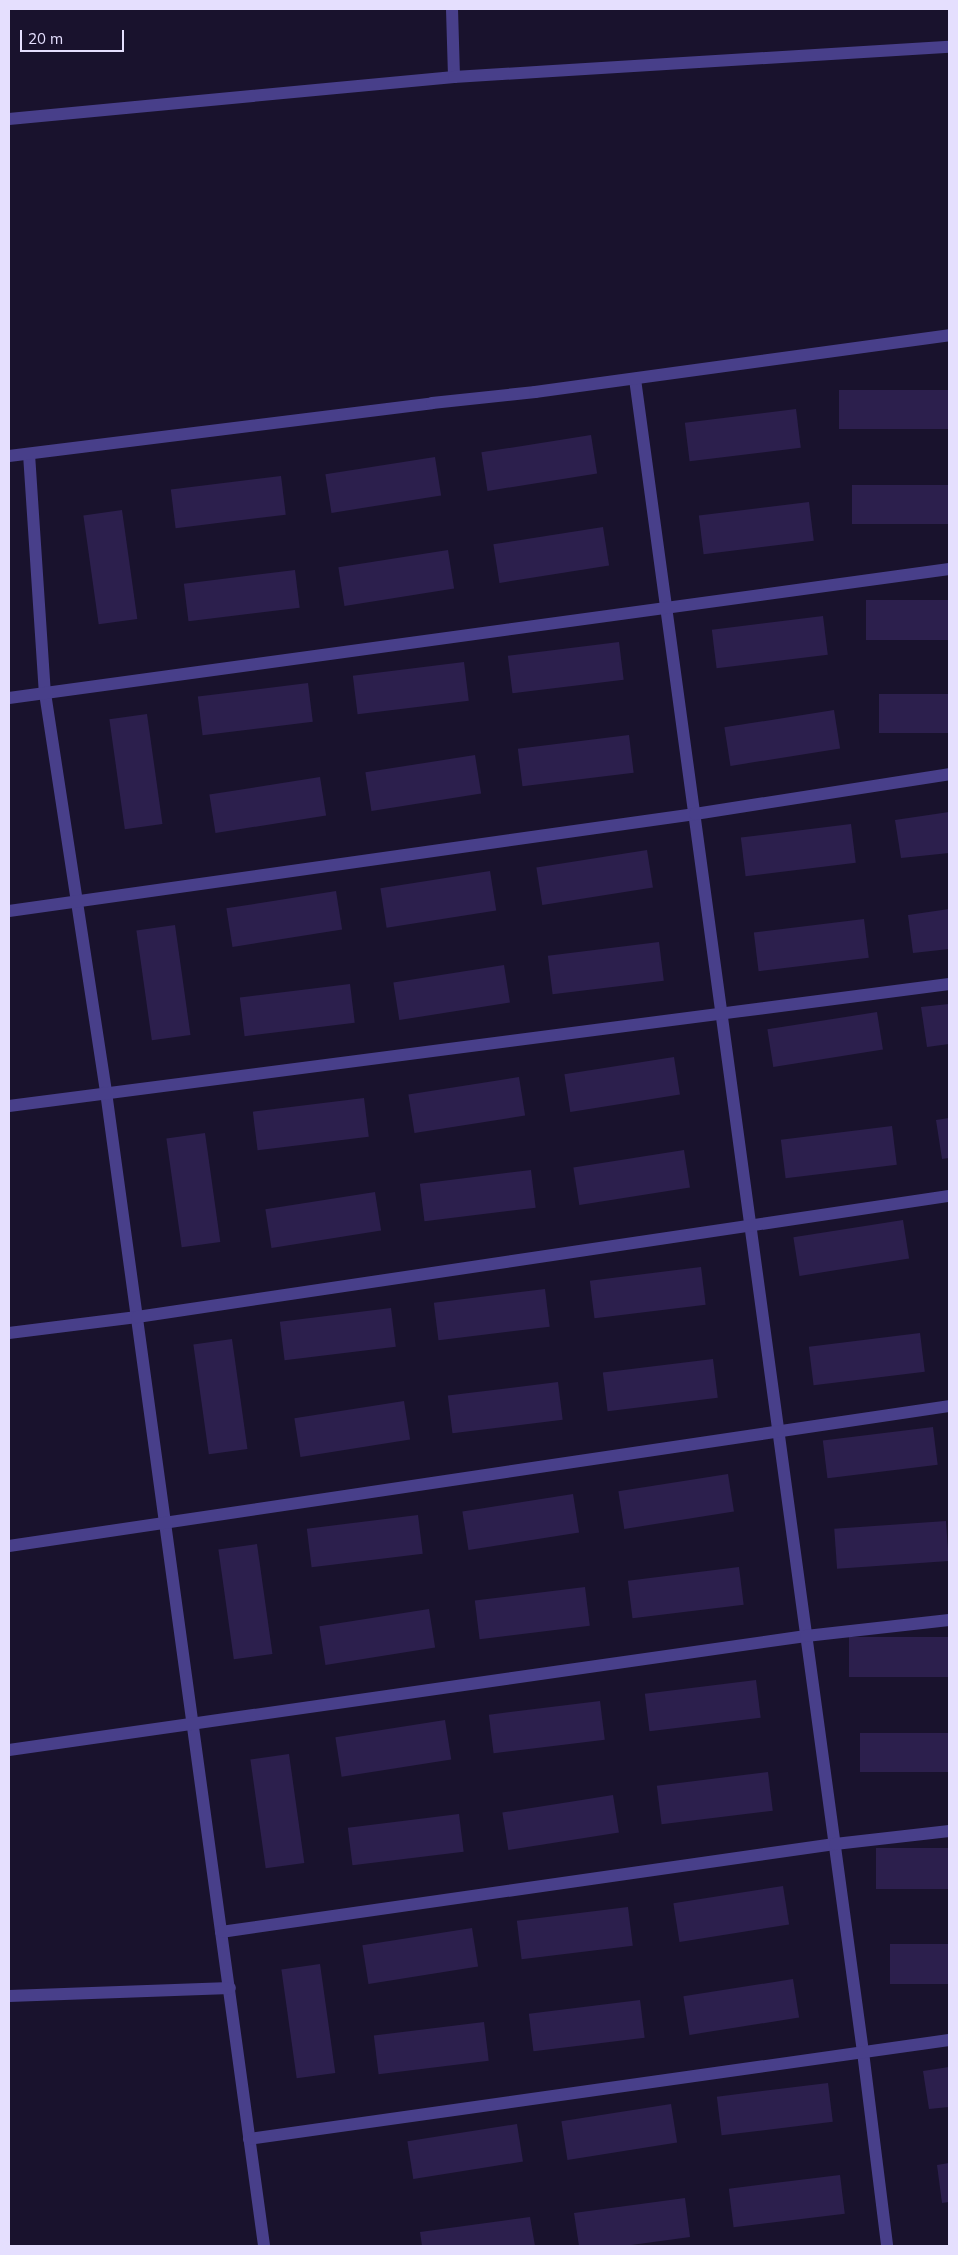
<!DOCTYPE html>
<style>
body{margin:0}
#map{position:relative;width:958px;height:2255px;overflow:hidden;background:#19122d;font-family:Mulish,sans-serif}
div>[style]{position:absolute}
.building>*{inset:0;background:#2c1f4d;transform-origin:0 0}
.minor>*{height:12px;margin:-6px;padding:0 6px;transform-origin:6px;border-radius:6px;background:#483f8a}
span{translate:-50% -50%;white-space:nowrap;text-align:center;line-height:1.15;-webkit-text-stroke:4.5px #19122d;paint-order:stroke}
.frame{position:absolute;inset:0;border:10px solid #e5dffe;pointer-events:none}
.scale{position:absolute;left:20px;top:30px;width:104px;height:22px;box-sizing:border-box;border:2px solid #e5dffe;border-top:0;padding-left:6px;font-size:15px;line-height:18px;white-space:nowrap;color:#e5dffe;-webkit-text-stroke:4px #19122d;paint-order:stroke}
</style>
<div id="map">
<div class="building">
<i style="left:949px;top:390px;width:39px;height:110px;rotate:90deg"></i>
<i style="left:796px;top:409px;width:39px;height:112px;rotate:83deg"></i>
<i style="left:591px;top:435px;width:39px;height:111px;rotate:81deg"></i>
<i style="left:435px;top:457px;width:39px;height:111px;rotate:81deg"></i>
<i style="left:281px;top:476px;width:39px;height:111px;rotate:83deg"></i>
<i style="left:949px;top:485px;width:39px;height:97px;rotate:90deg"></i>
<i style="left:809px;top:502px;width:39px;height:111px;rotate:83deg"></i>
<i style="left:122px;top:510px;width:110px;height:39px;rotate:82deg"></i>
<i style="left:603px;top:527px;width:39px;height:111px;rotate:81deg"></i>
<i style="left:448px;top:550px;width:39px;height:111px;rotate:81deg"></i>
<i style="left:295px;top:570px;width:38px;height:112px;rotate:83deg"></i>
<i style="left:949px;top:600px;width:40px;height:83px;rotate:90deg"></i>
<i style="left:823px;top:616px;width:39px;height:112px;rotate:83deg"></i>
<i style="left:619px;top:642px;width:38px;height:112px;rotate:83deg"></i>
<i style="left:464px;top:662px;width:39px;height:112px;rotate:83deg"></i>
<i style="left:308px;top:683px;width:39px;height:111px;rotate:83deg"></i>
<i style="left:949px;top:694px;width:39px;height:70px;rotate:90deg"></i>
<i style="left:834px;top:710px;width:39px;height:111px;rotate:81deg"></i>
<i style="left:147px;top:714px;width:111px;height:38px;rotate:82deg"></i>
<i style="left:629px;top:735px;width:38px;height:112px;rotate:83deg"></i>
<i style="left:475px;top:755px;width:39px;height:111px;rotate:81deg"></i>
<i style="left:320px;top:777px;width:39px;height:112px;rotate:81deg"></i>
<i style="clip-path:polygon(949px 812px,949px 853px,901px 858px,895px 820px)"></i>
<i style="left:851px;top:824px;width:39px;height:111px;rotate:83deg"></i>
<i style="left:647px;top:850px;width:38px;height:112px;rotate:81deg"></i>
<i style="left:490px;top:871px;width:40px;height:111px;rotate:81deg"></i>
<i style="left:336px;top:891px;width:39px;height:111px;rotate:81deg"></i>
<i style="clip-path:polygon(949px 909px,949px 949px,913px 953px,908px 915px)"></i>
<i style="left:864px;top:919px;width:39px;height:111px;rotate:83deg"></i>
<i style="left:175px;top:925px;width:111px;height:39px;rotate:82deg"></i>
<i style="left:659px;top:942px;width:39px;height:112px;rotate:83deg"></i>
<i style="left:504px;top:965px;width:38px;height:112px;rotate:81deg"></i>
<i style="left:350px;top:984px;width:39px;height:111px;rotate:83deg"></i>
<i style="clip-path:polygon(949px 1004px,949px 1044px,927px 1047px,921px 1007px)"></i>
<i style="left:877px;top:1012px;width:38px;height:111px;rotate:81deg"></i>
<i style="left:674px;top:1057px;width:38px;height:111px;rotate:81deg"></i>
<i style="left:519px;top:1077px;width:39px;height:112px;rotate:81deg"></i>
<i style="left:364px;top:1098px;width:39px;height:112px;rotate:83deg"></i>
<i style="clip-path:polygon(949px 1118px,949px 1158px,942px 1159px,936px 1120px)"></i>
<i style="left:892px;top:1126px;width:39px;height:112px;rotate:83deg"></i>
<i style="left:205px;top:1133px;width:110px;height:39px;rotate:82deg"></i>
<i style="left:684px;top:1150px;width:38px;height:112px;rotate:81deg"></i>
<i style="left:531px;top:1170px;width:38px;height:112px;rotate:83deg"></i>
<i style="left:375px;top:1192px;width:39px;height:111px;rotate:81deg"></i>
<i style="left:903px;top:1220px;width:39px;height:111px;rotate:81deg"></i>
<i style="left:701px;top:1267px;width:38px;height:112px;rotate:83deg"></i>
<i style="left:545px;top:1289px;width:38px;height:112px;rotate:83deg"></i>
<i style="left:391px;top:1308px;width:39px;height:112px;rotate:83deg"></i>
<i style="left:920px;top:1333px;width:39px;height:112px;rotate:83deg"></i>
<i style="left:232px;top:1339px;width:111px;height:39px;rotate:82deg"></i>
<i style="left:713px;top:1359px;width:39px;height:111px;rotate:83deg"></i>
<i style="left:558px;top:1382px;width:38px;height:111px;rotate:83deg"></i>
<i style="left:404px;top:1401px;width:39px;height:111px;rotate:81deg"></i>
<i style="left:933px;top:1427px;width:38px;height:111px;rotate:83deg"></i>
<i style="left:728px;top:1474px;width:38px;height:111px;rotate:81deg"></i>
<i style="left:573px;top:1494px;width:39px;height:112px;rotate:81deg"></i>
<i style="left:418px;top:1515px;width:39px;height:112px;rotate:83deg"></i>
<i style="left:946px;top:1521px;width:40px;height:112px;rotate:86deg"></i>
<i style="left:257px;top:1544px;width:111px;height:39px;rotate:82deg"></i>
<i style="left:739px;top:1567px;width:38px;height:112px;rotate:83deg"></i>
<i style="left:585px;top:1587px;width:39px;height:111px;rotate:83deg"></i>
<i style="left:429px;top:1609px;width:39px;height:111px;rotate:81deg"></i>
<i style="left:949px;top:1637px;width:40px;height:100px;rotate:90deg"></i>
<i style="left:756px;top:1680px;width:38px;height:112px;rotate:83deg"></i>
<i style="left:600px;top:1701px;width:39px;height:112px;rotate:83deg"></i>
<i style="left:445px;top:1720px;width:40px;height:111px;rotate:81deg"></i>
<i style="left:949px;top:1733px;width:39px;height:89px;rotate:90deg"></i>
<i style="left:289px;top:1754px;width:110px;height:39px;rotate:82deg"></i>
<i style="left:768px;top:1772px;width:39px;height:112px;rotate:83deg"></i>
<i style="left:613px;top:1795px;width:38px;height:112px;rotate:81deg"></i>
<i style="left:459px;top:1814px;width:38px;height:112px;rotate:83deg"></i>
<i style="left:949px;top:1848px;width:41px;height:73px;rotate:90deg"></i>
<i style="left:783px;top:1886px;width:39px;height:111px;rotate:81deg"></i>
<i style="left:628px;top:1907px;width:39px;height:112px;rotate:83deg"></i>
<i style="left:472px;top:1928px;width:39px;height:111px;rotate:81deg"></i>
<i style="left:949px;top:1944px;width:40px;height:59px;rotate:90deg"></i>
<i style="left:320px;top:1964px;width:110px;height:39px;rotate:82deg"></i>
<i style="left:793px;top:1979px;width:39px;height:111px;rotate:81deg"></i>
<i style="left:640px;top:2000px;width:38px;height:112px;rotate:83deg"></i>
<i style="left:484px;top:2022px;width:39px;height:111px;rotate:83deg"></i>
<i style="clip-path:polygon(949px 2067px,949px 2107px,929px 2109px,923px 2071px)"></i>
<i style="left:828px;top:2083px;width:39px;height:112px;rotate:83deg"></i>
<i style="left:671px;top:2104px;width:39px;height:111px;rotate:81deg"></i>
<i style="left:517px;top:2124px;width:38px;height:111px;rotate:81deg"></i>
<i style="clip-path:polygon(949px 2163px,949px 2202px,942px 2203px,937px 2165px)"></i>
<i style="left:840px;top:2175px;width:39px;height:112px;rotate:83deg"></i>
<i style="clip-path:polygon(685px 2198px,690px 2237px,624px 2246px,579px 2246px,574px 2213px)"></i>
<i style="clip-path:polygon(530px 2217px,535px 2246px,422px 2246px,420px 2232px)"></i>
</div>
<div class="minor">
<i style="left:452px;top:9px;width:68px;rotate:88.3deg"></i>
<i style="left:9px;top:119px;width:447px;rotate:-5.4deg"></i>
<i style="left:454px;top:77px;width:496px;rotate:-3.5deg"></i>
<i style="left:635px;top:379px;width:1688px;rotate:82.24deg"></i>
<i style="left:863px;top:2052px;width:195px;rotate:82.9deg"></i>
<i style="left:29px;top:454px;width:240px;rotate:86.2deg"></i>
<i style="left:45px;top:693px;width:404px;rotate:81.3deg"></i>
<i style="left:106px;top:1092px;width:1165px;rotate:82.2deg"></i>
<i style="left:9px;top:456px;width:426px;rotate:-7.1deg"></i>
<i style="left:432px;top:403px;width:104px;rotate:-6.1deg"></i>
<i style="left:535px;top:392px;width:418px;rotate:-7.8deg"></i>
<i style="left:9px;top:698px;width:949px;rotate:-7.81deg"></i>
<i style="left:9px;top:911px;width:693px;rotate:-8.05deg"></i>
<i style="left:695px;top:814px;width:257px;rotate:-8.9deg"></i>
<i style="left:9px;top:1106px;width:948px;rotate:-7.39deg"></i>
<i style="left:9px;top:1333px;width:129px;rotate:-7.1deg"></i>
<i style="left:137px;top:1317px;width:821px;rotate:-8.48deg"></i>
<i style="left:9px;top:1546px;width:950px;rotate:-8.47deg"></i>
<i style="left:9px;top:1750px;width:805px;rotate:-8.14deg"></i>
<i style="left:806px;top:1636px;width:144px;rotate:-6.4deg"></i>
<i style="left:221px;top:1932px;width:620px;rotate:-8.16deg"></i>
<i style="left:835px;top:1844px;width:115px;rotate:-6.5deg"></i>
<i style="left:9px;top:1996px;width:221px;rotate:-2.1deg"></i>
<i style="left:249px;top:2139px;width:707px;rotate:-8.05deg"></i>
</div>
<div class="frame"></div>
<div class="scale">20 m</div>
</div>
